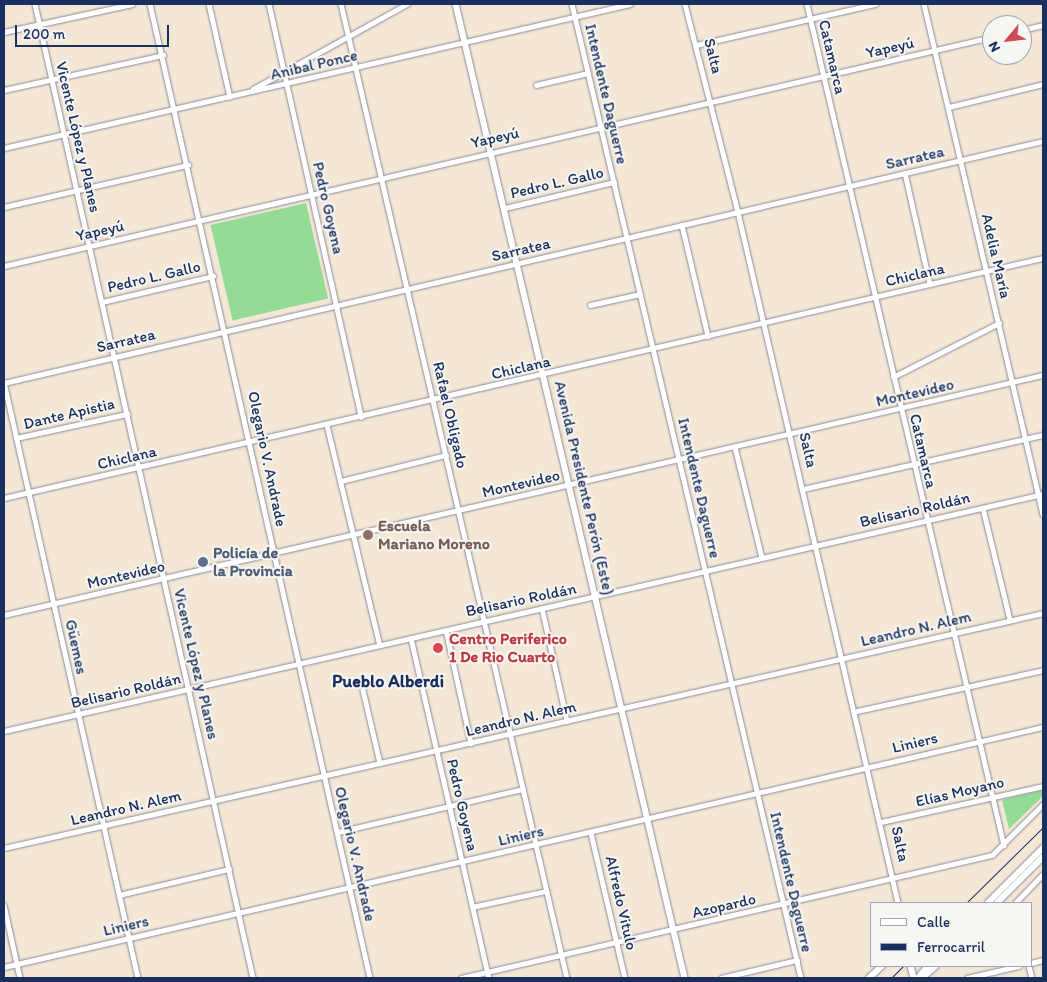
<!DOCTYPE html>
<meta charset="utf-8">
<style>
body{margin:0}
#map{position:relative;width:1047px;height:982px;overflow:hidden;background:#f5e7d6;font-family:Itim,sans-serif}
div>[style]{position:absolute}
.green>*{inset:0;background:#94dc96;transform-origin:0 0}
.roads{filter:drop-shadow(0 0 1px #888b9a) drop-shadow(0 0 1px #888b9a)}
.minor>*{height:4.5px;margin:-2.25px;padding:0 2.25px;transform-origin:2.25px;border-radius:2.25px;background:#fff}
.secondary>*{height:5.5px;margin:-2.75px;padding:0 2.75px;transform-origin:2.75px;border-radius:2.75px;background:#fff}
.rail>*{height:1px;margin:-0.5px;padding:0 0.5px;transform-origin:0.5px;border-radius:0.5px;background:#1b2f5e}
.dots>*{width:14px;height:14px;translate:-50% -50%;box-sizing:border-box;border:2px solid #f6f6f2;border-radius:50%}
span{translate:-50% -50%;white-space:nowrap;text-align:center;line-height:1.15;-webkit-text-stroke:4px #f6f6f2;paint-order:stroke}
.street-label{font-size:16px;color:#1b2f5e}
.education-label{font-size:16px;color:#785e54;font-weight:700}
.left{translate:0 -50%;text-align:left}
.service-label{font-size:16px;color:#4e5e75;font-weight:700}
.health-label{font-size:16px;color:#be3a42;font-weight:700}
.neighbourhood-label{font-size:18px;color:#1b2f5e;font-weight:700}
.frame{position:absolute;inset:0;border:5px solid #1b2f5e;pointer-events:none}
.legend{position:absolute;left:870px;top:902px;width:162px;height:65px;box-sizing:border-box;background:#f6f6f2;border:1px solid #9ea6b7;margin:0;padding:6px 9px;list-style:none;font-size:15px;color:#1b2f5e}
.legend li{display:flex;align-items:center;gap:10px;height:25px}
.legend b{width:25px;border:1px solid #9ea6b7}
.north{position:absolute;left:982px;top:15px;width:50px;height:50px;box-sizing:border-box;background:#f6f6f2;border:1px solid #9ea6b7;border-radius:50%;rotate:242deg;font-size:14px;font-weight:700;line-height:20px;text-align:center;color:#1b2f5e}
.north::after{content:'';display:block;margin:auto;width:18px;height:22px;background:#d1495b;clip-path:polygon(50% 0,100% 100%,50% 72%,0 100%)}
.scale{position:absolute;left:15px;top:25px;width:154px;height:22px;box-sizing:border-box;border:2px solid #1b2f5e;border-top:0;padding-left:6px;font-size:15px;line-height:18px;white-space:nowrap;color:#1b2f5e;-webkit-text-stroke:4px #f6f6f2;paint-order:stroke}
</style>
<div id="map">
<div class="green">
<i style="left:306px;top:203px;width:98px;height:98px;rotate:77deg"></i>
<i style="clip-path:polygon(1043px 790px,1043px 796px,1009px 829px,1002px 800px)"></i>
</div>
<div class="roads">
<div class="minor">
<i style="left:35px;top:4px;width:998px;rotate:77.38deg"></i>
<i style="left:150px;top:4px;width:999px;rotate:77.27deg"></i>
<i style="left:209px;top:4px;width:95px;rotate:77.3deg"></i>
<i style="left:269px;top:4px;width:423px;rotate:77.4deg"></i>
<i style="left:341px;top:4px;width:1000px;rotate:76.94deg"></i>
<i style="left:572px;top:4px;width:1001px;rotate:76.77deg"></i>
<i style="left:685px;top:4px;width:215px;rotate:75.7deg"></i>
<i style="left:738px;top:212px;width:709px;rotate:76.96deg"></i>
<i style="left:807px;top:4px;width:864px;rotate:76.82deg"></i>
<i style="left:924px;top:4px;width:524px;rotate:76.87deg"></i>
<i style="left:1022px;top:30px;width:22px;rotate:-13deg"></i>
<i style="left:4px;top:32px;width:131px;rotate:-12.3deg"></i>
<i style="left:696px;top:45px;width:184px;rotate:-12.9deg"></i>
<i style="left:536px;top:85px;width:53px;rotate:-13deg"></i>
<i style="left:253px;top:89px;width:176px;rotate:-28.9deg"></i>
<i style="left:4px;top:90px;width:163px;rotate:-12.4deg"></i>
<i style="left:949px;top:107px;width:97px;rotate:-13.7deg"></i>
<i style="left:4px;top:148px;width:642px;rotate:-12.95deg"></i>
<i style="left:905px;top:173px;width:114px;rotate:77.3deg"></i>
<i style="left:4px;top:207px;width:189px;rotate:-12.9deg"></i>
<i style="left:505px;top:208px;width:112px;rotate:-13.4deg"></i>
<i style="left:682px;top:225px;width:114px;rotate:76.8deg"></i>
<i style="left:4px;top:266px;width:1014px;rotate:-13.05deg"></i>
<i style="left:102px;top:302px;width:114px;rotate:-13.2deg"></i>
<i style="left:590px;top:305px;width:51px;rotate:-12.4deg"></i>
<i style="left:893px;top:377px;width:119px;rotate:-27deg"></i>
<i style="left:4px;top:382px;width:611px;rotate:77.33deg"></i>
<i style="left:4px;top:383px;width:1067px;rotate:-13.11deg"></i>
<i style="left:327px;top:425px;width:226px;rotate:76.5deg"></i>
<i style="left:16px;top:438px;width:114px;rotate:-12.2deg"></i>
<i style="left:735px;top:447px;width:114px;rotate:76.3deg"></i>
<i style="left:341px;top:481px;width:108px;rotate:-13.9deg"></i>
<i style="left:803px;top:489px;width:246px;rotate:-12.7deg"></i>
<i style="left:4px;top:498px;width:1066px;rotate:-13.01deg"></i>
<i style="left:983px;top:508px;width:115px;rotate:76.4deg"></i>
<i style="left:542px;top:608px;width:116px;rotate:77.5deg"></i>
<i style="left:4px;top:615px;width:1066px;rotate:-13.01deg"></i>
<i style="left:446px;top:630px;width:116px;rotate:77.5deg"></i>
<i style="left:411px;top:638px;width:349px;rotate:77.1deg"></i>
<i style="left:363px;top:690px;width:75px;rotate:76.9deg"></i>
<i style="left:857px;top:711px;width:190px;rotate:-12.4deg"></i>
<i style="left:4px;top:731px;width:1066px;rotate:-12.85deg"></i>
<i style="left:881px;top:822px;width:166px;rotate:-12.5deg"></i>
<i style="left:338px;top:832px;width:190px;rotate:-13.1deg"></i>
<i style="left:591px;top:833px;width:149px;rotate:76.8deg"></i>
<i style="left:4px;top:848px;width:1065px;rotate:-12.74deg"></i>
<i style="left:119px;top:895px;width:113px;rotate:-13.3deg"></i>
<i style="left:1015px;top:903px;width:40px;rotate:-46deg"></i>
<i style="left:4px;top:905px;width:75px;rotate:77.6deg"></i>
<i style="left:472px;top:907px;width:76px;rotate:-12.2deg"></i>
<i style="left:1031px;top:963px;width:12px;rotate:-14deg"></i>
<i style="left:1029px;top:966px;width:12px;rotate:76deg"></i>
<i style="left:4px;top:967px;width:1066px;rotate:-13.01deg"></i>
<i style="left:461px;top:978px;width:545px;rotate:-13.04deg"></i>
<i style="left:992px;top:855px;width:72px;rotate:-45deg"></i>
<i style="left:721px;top:978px;width:78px;rotate:-13.3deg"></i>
<i style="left:967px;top:978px;width:53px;rotate:-13deg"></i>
</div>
<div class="secondary">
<i style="left:456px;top:4px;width:1001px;rotate:76.77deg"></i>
<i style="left:988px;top:903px;width:78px;rotate:-45deg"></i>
<i style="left:997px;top:903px;width:65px;rotate:-45deg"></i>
<i style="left:911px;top:966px;width:12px;rotate:76deg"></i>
<i style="left:869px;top:978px;width:18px;rotate:-43deg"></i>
<i style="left:918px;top:978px;width:16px;rotate:-50deg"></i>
<i style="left:922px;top:978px;width:18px;rotate:-41deg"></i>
</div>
</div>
<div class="rail">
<i style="left:966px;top:903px;width:108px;rotate:-44.6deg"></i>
<i style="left:891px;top:978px;width:17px;rotate:-45deg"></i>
</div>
<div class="dots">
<i style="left:368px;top:535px;background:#8d6e63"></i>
<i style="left:203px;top:562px;background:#5c6f8a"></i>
<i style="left:438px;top:648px;background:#e0444e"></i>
</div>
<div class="street-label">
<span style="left:890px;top:48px;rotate:-13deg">Yapeyú</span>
<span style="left:713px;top:56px;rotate:76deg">Salta</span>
<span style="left:832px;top:57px;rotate:77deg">Catamarca</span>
<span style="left:314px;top:65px;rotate:-13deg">Anibal Ponce</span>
<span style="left:606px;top:94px;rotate:77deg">Intendente Daguerre</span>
<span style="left:78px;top:137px;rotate:77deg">Vicente López y Planes</span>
<span style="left:495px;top:138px;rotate:-13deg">Yapeyú</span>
<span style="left:915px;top:158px;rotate:-13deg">Sarratea</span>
<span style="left:557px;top:183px;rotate:-13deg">Pedro L. Gallo</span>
<span style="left:328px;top:208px;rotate:77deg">Pedro Goyena</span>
<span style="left:100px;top:231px;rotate:-13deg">Yapeyú</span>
<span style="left:521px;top:250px;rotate:-13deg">Sarratea</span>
<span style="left:996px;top:256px;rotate:77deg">Adelia María</span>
<span style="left:915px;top:275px;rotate:-13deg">Chiclana</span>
<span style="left:154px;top:277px;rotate:-13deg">Pedro L. Gallo</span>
<span style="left:126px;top:341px;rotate:-13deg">Sarratea</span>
<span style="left:521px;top:368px;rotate:-13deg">Chiclana</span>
<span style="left:915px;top:393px;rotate:-13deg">Montevideo</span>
<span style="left:69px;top:414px;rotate:-13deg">Dante Apistia</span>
<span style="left:450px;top:415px;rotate:77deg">Rafael Obligado</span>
<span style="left:808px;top:450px;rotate:77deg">Salta</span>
<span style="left:923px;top:451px;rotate:77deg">Catamarca</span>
<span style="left:127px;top:458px;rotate:-13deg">Chiclana</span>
<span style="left:267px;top:459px;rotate:78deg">Olegario V. Andrade</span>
<span style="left:521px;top:484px;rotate:-13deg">Montevideo</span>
<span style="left:584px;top:488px;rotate:77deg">Avenida Presidente Perón (Este)</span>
<span style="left:699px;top:488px;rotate:77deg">Intendente Daguerre</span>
<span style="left:915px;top:510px;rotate:-13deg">Belisario Roldán</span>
<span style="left:126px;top:575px;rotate:-13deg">Montevideo</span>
<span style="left:521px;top:600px;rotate:-12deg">Belisario Roldán</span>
<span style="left:916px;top:629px;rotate:-13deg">Leandro N. Alem</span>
<span style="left:76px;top:647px;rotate:78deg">Güemes</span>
<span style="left:196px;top:664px;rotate:77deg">Vicente López y Planes</span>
<span style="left:126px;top:691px;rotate:-13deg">Belisario Roldán</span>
<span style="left:521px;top:719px;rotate:-13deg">Leandro N. Alem</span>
<span style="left:915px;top:743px;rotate:-13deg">Liniers</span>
<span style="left:960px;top:792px;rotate:-13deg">Elías Moyano</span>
<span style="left:462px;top:805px;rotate:77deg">Pedro Goyena</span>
<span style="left:126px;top:808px;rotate:-13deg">Leandro N. Alem</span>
<span style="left:521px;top:836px;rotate:-13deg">Liniers</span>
<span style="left:900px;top:844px;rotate:78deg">Salta</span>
<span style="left:355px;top:854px;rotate:77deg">Olegario V. Andrade</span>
<span style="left:791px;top:882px;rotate:77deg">Intendente Daguerre</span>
<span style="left:621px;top:903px;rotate:77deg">Alfredo Vitulo</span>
<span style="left:724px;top:906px;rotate:-13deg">Azopardo</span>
<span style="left:126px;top:926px;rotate:-13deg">Liniers</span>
</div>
<div class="education-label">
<span class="left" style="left:378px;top:535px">Escuela<br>Mariano Moreno</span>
</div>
<div class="service-label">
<span class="left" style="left:213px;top:562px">Policía de<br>la Provincia</span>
</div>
<div class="health-label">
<span class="left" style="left:449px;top:648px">Centro Periferico<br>1 De Rio Cuarto</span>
</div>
<div class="neighbourhood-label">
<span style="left:388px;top:681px">Pueblo Alberdi</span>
</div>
<div class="frame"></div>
<ul class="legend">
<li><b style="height:6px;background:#fff"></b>Calle</li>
<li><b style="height:6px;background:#1b2f5e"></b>Ferrocarril</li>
</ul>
<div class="north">N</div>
<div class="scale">200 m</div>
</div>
